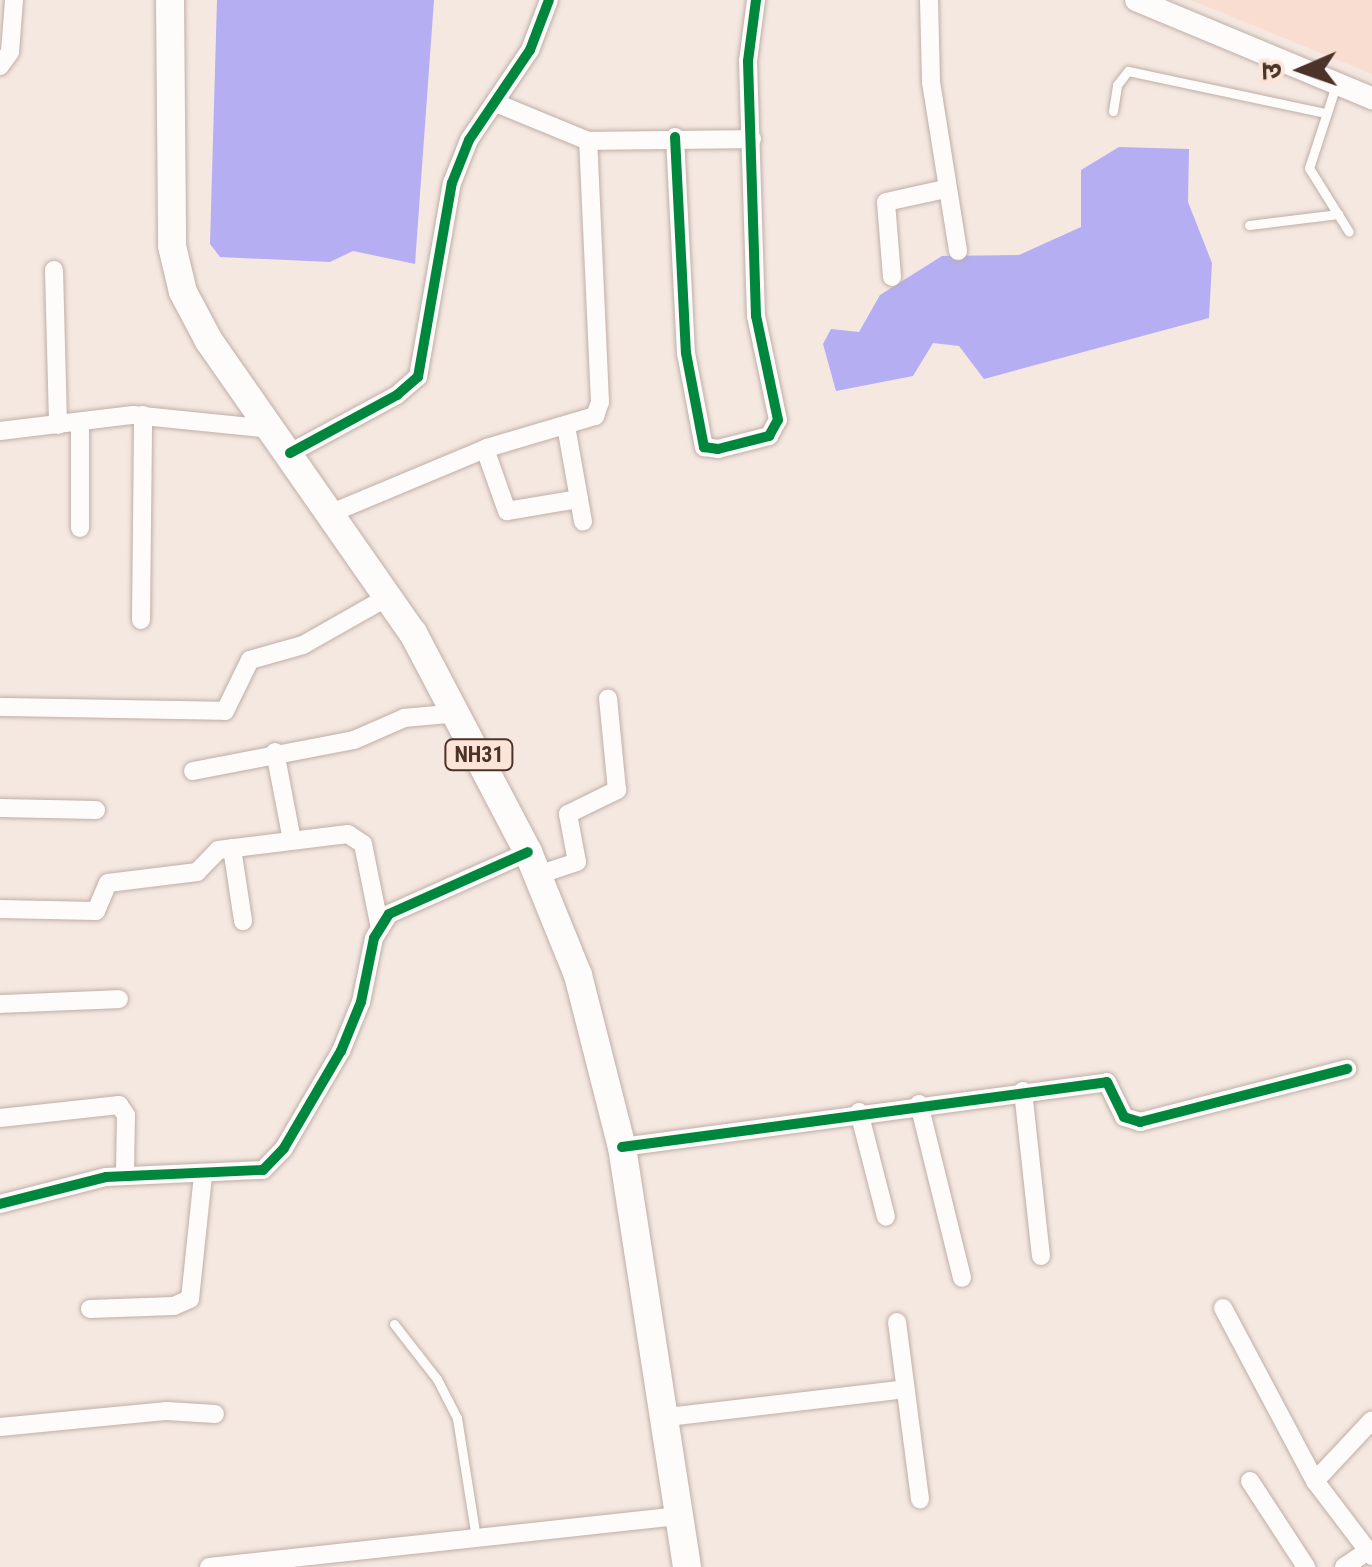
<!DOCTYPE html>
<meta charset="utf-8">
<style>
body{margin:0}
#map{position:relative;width:1372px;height:1567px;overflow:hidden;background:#f5e8e1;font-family:"Roboto Condensed","Noto Sans Devanagari",sans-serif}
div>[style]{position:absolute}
.built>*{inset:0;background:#f9ddd0}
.water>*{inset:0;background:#b5aef3}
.roads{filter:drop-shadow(0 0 2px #bfaea7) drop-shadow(0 0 2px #bfaea7)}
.service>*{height:9px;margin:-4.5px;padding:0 4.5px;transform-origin:4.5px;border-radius:4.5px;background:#fefcfa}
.minor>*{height:18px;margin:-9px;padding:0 9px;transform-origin:9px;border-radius:9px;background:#fefcfa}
.secondary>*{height:22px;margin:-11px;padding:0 11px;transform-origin:11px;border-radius:11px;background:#fefcfa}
.trunk>*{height:28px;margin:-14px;padding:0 14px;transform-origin:14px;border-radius:14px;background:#fefcfa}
.cycleway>*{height:10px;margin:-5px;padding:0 5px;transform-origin:5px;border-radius:5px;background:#00873e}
span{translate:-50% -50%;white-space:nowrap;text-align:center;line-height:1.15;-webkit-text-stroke:9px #fde4d9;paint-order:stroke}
.shield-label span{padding:2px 8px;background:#fde4d9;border:2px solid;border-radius:8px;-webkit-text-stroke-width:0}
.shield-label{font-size:22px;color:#4b3329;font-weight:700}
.north{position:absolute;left:1252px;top:20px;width:100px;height:100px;-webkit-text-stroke:8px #fde4d9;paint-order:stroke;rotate:268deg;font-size:28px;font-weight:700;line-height:40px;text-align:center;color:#4b3329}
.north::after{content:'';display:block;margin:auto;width:35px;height:45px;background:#4b3329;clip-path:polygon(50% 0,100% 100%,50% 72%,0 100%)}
</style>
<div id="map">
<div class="built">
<i style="clip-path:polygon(1191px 0,1372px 0,1372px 74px)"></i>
</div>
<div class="water">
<i style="clip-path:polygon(217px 0,434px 0,415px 264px,353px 251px,330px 262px,220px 257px,210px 244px)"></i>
<i style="clip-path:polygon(1119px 147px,1189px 149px,1188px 202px,1212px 263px,1209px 318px,984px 379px,959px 346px,933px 343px,913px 376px,836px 391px,823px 344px,831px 329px,859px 332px,880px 295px,942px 256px,1019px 255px,1081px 227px,1081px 170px)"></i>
</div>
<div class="roads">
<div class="service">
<i style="left:1336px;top:85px;width:87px;rotate:108deg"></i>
<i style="left:1309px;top:168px;width:75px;rotate:58deg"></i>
<i style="left:1113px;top:111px;width:26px;rotate:-81deg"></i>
<i style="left:1117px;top:85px;width:18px;rotate:-52deg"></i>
<i style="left:1128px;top:71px;width:201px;rotate:12deg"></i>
<i style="left:1249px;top:225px;width:90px;rotate:-7deg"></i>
<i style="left:394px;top:1324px;width:70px;rotate:52deg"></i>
<i style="left:437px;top:1379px;width:44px;rotate:62.9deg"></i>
<i style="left:457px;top:1418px;width:121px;rotate:81deg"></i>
</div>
<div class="minor">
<i style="left:929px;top:0;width:82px;rotate:88.6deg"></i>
<i style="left:931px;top:82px;width:171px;rotate:80.9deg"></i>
<i style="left:0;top:66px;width:17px;rotate:-54deg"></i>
<i style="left:10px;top:52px;width:52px;rotate:-85.6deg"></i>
<i style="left:496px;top:103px;width:100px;rotate:22.4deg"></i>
<i style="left:675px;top:137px;width:216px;rotate:87.1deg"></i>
<i style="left:686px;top:353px;width:96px;rotate:79.2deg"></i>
<i style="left:704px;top:447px;width:14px;rotate:8deg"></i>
<i style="left:718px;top:449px;width:53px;rotate:-14.3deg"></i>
<i style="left:769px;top:436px;width:18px;rotate:-61deg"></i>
<i style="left:778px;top:420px;width:106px;rotate:-101.9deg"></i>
<i style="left:756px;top:316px;width:255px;rotate:-91.8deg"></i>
<i style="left:748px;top:61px;width:62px;rotate:-82.5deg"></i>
<i style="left:54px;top:270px;width:155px;rotate:88.5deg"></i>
<i style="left:892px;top:277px;width:75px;rotate:-94.6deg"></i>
<i style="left:886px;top:202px;width:60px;rotate:-12.4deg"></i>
<i style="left:80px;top:423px;width:105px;rotate:90deg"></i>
<i style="left:566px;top:426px;width:97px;rotate:79.9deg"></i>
<i style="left:0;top:431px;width:134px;rotate:-6.9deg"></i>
<i style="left:133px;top:415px;width:140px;rotate:5.8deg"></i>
<i style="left:485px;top:449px;width:66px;rotate:70.5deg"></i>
<i style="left:507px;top:511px;width:73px;rotate:-9.5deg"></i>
<i style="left:290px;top:453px;width:122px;rotate:-28.5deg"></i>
<i style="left:397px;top:395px;width:28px;rotate:-41deg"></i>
<i style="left:418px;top:377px;width:197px;rotate:-80.1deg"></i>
<i style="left:452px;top:183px;width:46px;rotate:-68.4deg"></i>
<i style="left:469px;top:140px;width:109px;rotate:-55.9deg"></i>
<i style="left:530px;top:50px;width:53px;rotate:-69.2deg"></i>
<i style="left:334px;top:512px;width:166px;rotate:-22.7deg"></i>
<i style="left:487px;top:448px;width:113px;rotate:-16.5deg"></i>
<i style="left:595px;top:416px;width:15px;rotate:-70deg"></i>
<i style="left:600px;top:402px;width:261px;rotate:-92.6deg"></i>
<i style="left:588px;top:141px;width:164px;rotate:-0.7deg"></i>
<i style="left:141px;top:620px;width:205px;rotate:-89.4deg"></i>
<i style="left:0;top:707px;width:225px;rotate:1deg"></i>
<i style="left:225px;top:711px;width:57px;rotate:-63.9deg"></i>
<i style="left:250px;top:660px;width:55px;rotate:-15.8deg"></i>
<i style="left:303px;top:645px;width:101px;rotate:-29.6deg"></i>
<i style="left:275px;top:752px;width:90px;rotate:79.1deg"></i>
<i style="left:193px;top:771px;width:164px;rotate:-10.9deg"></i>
<i style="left:354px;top:740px;width:55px;rotate:-23.7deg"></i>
<i style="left:404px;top:718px;width:55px;rotate:-5.2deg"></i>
<i style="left:0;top:808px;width:96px;rotate:1.2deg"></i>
<i style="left:232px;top:848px;width:74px;rotate:81.4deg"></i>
<i style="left:538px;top:875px;width:41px;rotate:-18.4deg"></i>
<i style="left:577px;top:862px;width:49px;rotate:-100.6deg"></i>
<i style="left:568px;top:814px;width:55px;rotate:-26.1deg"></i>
<i style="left:617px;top:790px;width:92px;rotate:-95.6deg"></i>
<i style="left:0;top:909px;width:96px;rotate:1.2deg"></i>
<i style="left:96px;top:911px;width:30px;rotate:-67deg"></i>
<i style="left:108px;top:883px;width:90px;rotate:-7deg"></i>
<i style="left:197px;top:872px;width:30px;rotate:-46deg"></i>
<i style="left:218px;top:850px;width:131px;rotate:-7deg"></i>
<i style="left:348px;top:834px;width:18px;rotate:34deg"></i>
<i style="left:363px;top:844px;width:86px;rotate:78.6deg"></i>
<i style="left:0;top:1004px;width:119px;rotate:-2.4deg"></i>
<i style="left:1023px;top:1091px;width:166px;rotate:83.8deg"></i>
<i style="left:919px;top:1104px;width:179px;rotate:76.1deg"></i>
<i style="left:859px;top:1112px;width:108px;rotate:75.6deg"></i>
<i style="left:0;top:1118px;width:120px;rotate:-6.2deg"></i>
<i style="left:119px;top:1105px;width:12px;rotate:55deg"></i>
<i style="left:126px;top:1115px;width:60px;rotate:91deg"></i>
<i style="left:622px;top:1147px;width:489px;rotate:-7.6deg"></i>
<i style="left:1107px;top:1082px;width:39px;rotate:64deg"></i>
<i style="left:1124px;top:1117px;width:17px;rotate:17deg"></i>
<i style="left:1140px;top:1122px;width:214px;rotate:-14.4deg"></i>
<i style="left:0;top:1204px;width:109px;rotate:-14.3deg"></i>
<i style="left:106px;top:1177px;width:157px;rotate:-2.6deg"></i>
<i style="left:263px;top:1170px;width:30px;rotate:-46deg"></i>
<i style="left:284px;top:1148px;width:113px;rotate:-59.6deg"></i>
<i style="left:341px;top:1051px;width:53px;rotate:-67.8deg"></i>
<i style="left:361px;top:1002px;width:65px;rotate:-78.5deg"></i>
<i style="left:374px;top:938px;width:28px;rotate:-58deg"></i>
<i style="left:389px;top:914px;width:152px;rotate:-24deg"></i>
<i style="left:1223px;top:1308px;width:196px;rotate:62deg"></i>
<i style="left:1315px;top:1481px;width:94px;rotate:52.8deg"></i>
<i style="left:90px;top:1309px;width:84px;rotate:-2deg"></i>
<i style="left:174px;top:1306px;width:17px;rotate:-24deg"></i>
<i style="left:190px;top:1299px;width:124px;rotate:-84deg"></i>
<i style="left:897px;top:1322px;width:179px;rotate:82.6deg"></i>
<i style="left:668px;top:1417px;width:239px;rotate:-6.7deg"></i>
<i style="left:0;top:1427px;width:168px;rotate:-5.5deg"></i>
<i style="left:167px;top:1411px;width:48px;rotate:3.6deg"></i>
<i style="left:1250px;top:1481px;width:103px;rotate:56.9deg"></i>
<i style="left:1315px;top:1481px;width:83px;rotate:-46.9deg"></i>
<i style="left:209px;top:1567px;width:476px;rotate:-6.2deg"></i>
<i style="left:1344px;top:1567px;width:29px;rotate:-34deg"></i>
</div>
<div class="secondary">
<i style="left:1136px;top:0;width:256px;rotate:22.6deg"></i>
</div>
<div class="trunk">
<i style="left:170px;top:0;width:246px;rotate:89.5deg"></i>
<i style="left:172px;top:246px;width:47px;rotate:76.6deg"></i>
<i style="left:183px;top:292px;width:55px;rotate:62deg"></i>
<i style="left:209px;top:341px;width:356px;rotate:55.1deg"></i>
<i style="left:413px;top:633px;width:247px;rotate:62.3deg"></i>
<i style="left:528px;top:852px;width:133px;rotate:67.9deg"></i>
<i style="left:578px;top:975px;width:178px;rotate:75.7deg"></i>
<i style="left:622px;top:1147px;width:425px;rotate:81.2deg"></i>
</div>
</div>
<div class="cycleway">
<i style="left:675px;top:137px;width:216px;rotate:87.1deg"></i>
<i style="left:686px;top:353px;width:96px;rotate:79.2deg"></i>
<i style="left:704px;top:447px;width:14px;rotate:8deg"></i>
<i style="left:718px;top:449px;width:53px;rotate:-14.3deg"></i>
<i style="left:769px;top:436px;width:18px;rotate:-61deg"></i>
<i style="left:778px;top:420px;width:106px;rotate:-101.9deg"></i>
<i style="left:756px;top:316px;width:255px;rotate:-91.8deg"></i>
<i style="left:748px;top:61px;width:62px;rotate:-82.5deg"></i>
<i style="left:290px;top:453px;width:122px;rotate:-28.5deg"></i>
<i style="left:397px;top:395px;width:28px;rotate:-41deg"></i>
<i style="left:418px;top:377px;width:197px;rotate:-80.1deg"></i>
<i style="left:452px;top:183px;width:46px;rotate:-68.4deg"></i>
<i style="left:469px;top:140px;width:109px;rotate:-55.9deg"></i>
<i style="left:530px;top:50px;width:53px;rotate:-69.2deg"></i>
<i style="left:622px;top:1147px;width:489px;rotate:-7.6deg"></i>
<i style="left:1107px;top:1082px;width:39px;rotate:64deg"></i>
<i style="left:1124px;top:1117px;width:17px;rotate:17deg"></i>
<i style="left:1140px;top:1122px;width:214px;rotate:-14.4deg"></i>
<i style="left:0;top:1204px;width:109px;rotate:-14.3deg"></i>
<i style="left:106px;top:1177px;width:157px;rotate:-2.6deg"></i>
<i style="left:263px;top:1170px;width:30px;rotate:-46deg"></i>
<i style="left:284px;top:1148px;width:113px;rotate:-59.6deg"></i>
<i style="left:341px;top:1051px;width:53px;rotate:-67.8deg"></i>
<i style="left:361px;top:1002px;width:65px;rotate:-78.5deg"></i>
<i style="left:374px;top:938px;width:28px;rotate:-58deg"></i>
<i style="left:389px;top:914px;width:152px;rotate:-24deg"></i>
</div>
<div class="shield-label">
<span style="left:479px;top:755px">NH31</span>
</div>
<div class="north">उ</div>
</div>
